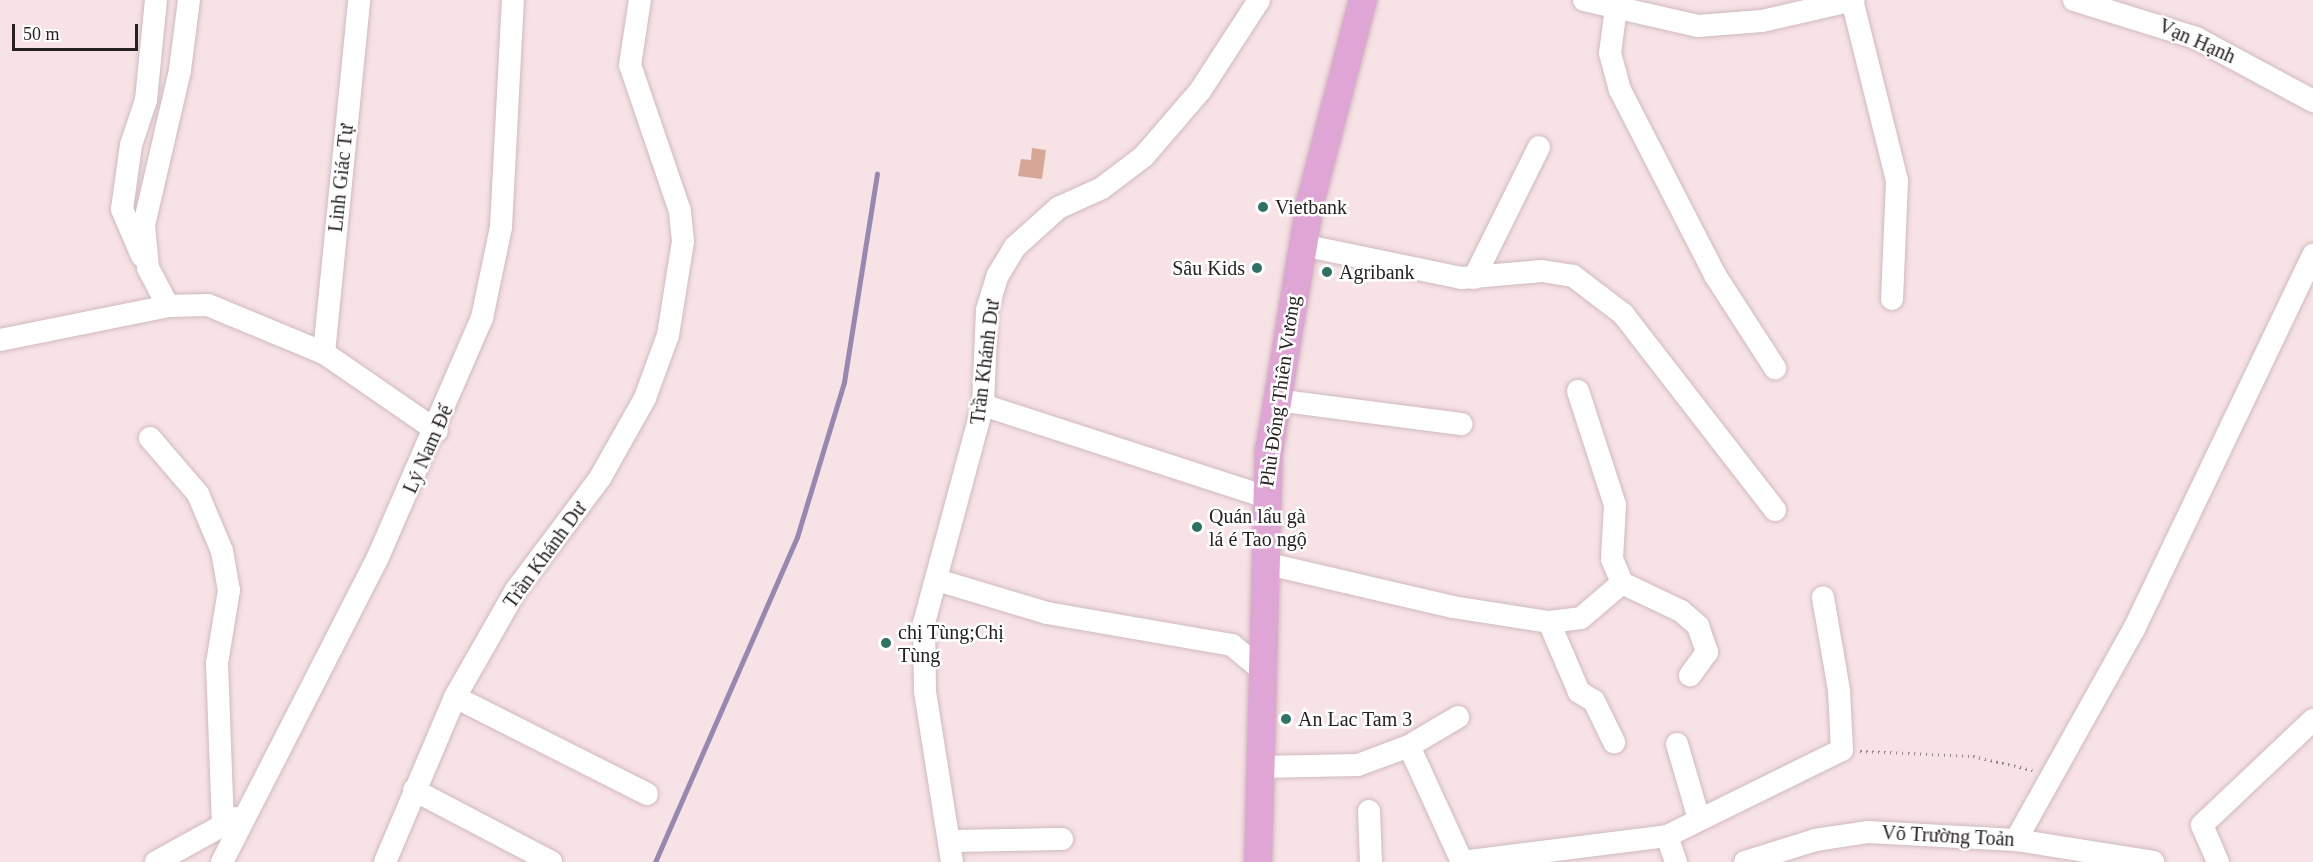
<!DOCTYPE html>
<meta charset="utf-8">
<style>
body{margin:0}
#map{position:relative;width:2313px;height:862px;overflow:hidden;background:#f7e2e5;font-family:"Times New Roman",serif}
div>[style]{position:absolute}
.stream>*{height:5px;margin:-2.5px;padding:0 2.5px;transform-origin:2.5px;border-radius:2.5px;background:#9688b1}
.building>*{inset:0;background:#d6a795}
.path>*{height:3px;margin-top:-1.5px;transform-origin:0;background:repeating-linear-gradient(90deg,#97888a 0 1.5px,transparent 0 6px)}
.roads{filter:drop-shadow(0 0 2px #cfbabd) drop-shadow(0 0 2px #cfbabd)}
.minor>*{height:22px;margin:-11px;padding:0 11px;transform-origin:11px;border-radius:11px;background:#fff}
.major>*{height:28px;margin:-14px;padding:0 14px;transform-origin:14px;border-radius:14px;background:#dfa6d5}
.dots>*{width:16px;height:16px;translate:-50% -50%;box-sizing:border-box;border:3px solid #fff;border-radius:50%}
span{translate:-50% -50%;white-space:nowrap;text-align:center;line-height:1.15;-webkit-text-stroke:5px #fff;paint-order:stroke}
.street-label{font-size:20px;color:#282122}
.poi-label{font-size:20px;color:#282122}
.left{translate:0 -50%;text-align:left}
.right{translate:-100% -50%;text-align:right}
.scale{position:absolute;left:12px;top:24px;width:126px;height:27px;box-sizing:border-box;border:3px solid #282122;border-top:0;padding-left:8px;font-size:18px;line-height:21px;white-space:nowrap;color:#282122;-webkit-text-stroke:4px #fff;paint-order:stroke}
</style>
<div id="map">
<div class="stream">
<i style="left:655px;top:862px;width:355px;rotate:-66.4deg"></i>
<i style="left:797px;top:537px;width:162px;rotate:-73.1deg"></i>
<i style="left:844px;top:382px;width:211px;rotate:-81deg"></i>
</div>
<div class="building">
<i style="clip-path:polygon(1032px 148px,1046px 150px,1042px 179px,1018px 176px,1021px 159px,1031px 160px)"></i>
</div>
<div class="path">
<i style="left:1860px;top:751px;width:113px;rotate:2.5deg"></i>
<i style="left:1973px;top:756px;width:61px;rotate:13.3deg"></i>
</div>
<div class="roads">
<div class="minor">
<i style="left:1584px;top:0;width:117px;rotate:12.8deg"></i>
<i style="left:1698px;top:26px;width:64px;rotate:-4.5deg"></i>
<i style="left:1762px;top:21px;width:94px;rotate:-12.9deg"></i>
<i style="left:1852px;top:0;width:187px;rotate:76deg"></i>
<i style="left:1897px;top:181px;width:118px;rotate:92.4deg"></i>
<i style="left:2074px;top:0;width:128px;rotate:17.3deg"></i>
<i style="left:2196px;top:38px;width:133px;rotate:28.3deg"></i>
<i style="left:1616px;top:8px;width:45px;rotate:97.6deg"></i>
<i style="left:1610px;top:53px;width:38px;rotate:75deg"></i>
<i style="left:1620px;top:90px;width:208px;rotate:62.8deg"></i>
<i style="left:1715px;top:275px;width:111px;rotate:57.2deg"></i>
<i style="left:1302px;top:245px;width:163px;rotate:11.7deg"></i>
<i style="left:1462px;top:278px;width:80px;rotate:-5deg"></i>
<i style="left:1542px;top:271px;width:31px;rotate:9deg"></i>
<i style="left:1573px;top:276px;width:63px;rotate:37.2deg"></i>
<i style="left:1623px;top:314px;width:248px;rotate:52.2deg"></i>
<i style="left:142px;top:256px;width:51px;rotate:-113.1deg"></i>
<i style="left:122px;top:209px;width:65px;rotate:-82deg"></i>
<i style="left:131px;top:145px;width:47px;rotate:-71.6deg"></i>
<i style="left:146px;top:100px;width:100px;rotate:-84.3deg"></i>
<i style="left:1474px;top:278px;width:146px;rotate:-63.6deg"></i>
<i style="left:168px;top:306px;width:43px;rotate:-117.8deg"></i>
<i style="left:148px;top:268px;width:43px;rotate:-95.3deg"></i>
<i style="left:144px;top:225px;width:159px;rotate:-76.9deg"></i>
<i style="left:180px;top:70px;width:71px;rotate:-82.7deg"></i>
<i style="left:0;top:340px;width:171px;rotate:-11.4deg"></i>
<i style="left:168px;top:306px;width:40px;rotate:-1.4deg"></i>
<i style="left:208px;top:305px;width:126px;rotate:22.5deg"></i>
<i style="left:324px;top:353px;width:137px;rotate:34.6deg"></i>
<i style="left:324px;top:353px;width:355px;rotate:-84.3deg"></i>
<i style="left:1578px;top:391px;width:120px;rotate:72deg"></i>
<i style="left:1615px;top:505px;width:54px;rotate:93.2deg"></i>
<i style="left:1612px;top:559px;width:26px;rotate:67deg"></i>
<i style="left:1622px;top:583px;width:65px;rotate:25.4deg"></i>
<i style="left:1681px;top:611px;width:23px;rotate:41deg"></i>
<i style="left:1698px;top:626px;width:28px;rotate:71deg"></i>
<i style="left:1707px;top:652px;width:29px;rotate:126deg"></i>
<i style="left:1276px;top:400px;width:187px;rotate:7.4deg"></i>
<i style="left:983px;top:405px;width:298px;rotate:18deg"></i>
<i style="left:150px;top:438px;width:74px;rotate:49.4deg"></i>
<i style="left:198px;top:494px;width:62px;rotate:67.2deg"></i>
<i style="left:222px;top:551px;width:40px;rotate:80deg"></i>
<i style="left:229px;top:590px;width:74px;rotate:99.3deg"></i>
<i style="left:217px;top:663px;width:160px;rotate:87.9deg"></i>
<i style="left:1264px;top:563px;width:194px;rotate:13.1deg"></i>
<i style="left:1453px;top:607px;width:97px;rotate:8.9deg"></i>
<i style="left:1549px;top:622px;width:32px;rotate:-7deg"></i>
<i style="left:1581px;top:618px;width:54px;rotate:-40.5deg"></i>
<i style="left:937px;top:580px;width:115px;rotate:16.7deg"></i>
<i style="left:1047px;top:613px;width:188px;rotate:9.8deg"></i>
<i style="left:1232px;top:645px;width:39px;rotate:40deg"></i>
<i style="left:1549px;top:622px;width:76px;rotate:66.8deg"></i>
<i style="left:1579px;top:692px;width:17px;rotate:31deg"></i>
<i style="left:1594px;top:701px;width:46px;rotate:64deg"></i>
<i style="left:455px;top:697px;width:215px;rotate:26.8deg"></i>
<i style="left:1677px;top:744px;width:78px;rotate:73.7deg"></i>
<i style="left:1409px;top:746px;width:128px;rotate:65.4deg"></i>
<i style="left:1259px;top:767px;width:99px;rotate:-1.2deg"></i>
<i style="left:1358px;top:765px;width:54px;rotate:-20.4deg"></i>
<i style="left:1409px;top:746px;width:57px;rotate:-30.6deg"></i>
<i style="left:414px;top:790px;width:155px;rotate:27.7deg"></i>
<i style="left:1369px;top:811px;width:51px;rotate:87.8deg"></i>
<i style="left:1667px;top:836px;width:28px;rotate:71deg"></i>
<i style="left:2016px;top:840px;width:242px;rotate:-60.8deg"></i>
<i style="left:2134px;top:629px;width:415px;rotate:-64.4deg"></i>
<i style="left:951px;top:841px;width:111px;rotate:-1deg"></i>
<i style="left:156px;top:862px;width:91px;rotate:-28.8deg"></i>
<i style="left:222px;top:862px;width:343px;rotate:-62.9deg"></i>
<i style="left:378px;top:557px;width:261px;rotate:-66.5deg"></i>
<i style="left:482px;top:318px;width:93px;rotate:-78.2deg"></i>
<i style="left:501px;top:227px;width:227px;rotate:-87deg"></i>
<i style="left:385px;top:862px;width:179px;rotate:-67deg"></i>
<i style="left:455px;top:697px;width:123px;rotate:-60.3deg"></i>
<i style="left:516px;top:590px;width:140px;rotate:-53.1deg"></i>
<i style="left:600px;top:478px;width:92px;rotate:-60.6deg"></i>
<i style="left:645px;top:398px;width:67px;rotate:-69.9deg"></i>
<i style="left:668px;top:335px;width:95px;rotate:-80.9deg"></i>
<i style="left:683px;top:241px;width:30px;rotate:-96deg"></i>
<i style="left:680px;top:211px;width:154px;rotate:-108.9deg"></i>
<i style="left:630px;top:65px;width:66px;rotate:-81.3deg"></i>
<i style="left:952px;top:862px;width:173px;rotate:-99deg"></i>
<i style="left:925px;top:691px;width:68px;rotate:-90.8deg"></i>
<i style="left:924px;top:623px;width:226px;rotate:-74.9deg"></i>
<i style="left:983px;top:405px;width:95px;rotate:-87.6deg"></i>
<i style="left:987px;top:310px;width:37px;rotate:-73deg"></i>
<i style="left:998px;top:275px;width:33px;rotate:-59deg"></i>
<i style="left:1015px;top:247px;width:58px;rotate:-42.2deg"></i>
<i style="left:1058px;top:208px;width:48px;rotate:-24.4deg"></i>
<i style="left:1102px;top:188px;width:53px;rotate:-37.3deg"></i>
<i style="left:1144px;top:156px;width:86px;rotate:-49.3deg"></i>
<i style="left:1200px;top:91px;width:108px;rotate:-57deg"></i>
<i style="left:1461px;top:862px;width:208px;rotate:-7.2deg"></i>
<i style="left:1667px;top:836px;width:195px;rotate:-26.2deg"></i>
<i style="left:1842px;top:750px;width:60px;rotate:-92.9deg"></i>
<i style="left:1839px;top:690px;width:94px;rotate:-99.8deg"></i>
<i style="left:1745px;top:862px;width:73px;rotate:-17.4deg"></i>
<i style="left:1815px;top:840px;width:54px;rotate:-8.6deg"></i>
<i style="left:1868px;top:832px;width:148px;rotate:3.1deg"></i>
<i style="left:2016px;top:840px;width:139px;rotate:9.1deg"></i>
<i style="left:2218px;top:862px;width:40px;rotate:-113.4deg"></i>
<i style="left:2202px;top:825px;width:153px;rotate:-43.4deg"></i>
</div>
<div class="major">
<i style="left:1258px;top:862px;width:411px;rotate:-88.5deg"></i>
<i style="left:1269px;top:451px;width:251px;rotate:-80.6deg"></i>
<i style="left:1310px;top:203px;width:210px;rotate:-75.4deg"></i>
</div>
</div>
<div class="dots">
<i style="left:1263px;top:207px;background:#2e7264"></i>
<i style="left:1257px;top:268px;background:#2e7264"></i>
<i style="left:1327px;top:272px;background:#2e7264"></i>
<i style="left:1197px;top:527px;background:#2e7264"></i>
<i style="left:886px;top:643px;background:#2e7264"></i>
<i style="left:1286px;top:719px;background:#2e7264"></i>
</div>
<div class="street-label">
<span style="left:2197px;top:41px;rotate:24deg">Vạn Hạnh</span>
<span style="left:341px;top:178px;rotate:-84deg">Linh Giác Tự</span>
<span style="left:985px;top:362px;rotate:-83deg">Trần Khánh Dư</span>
<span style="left:1280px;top:391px;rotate:-82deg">Phù Đổng Thiên Vương</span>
<span style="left:428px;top:449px;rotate:-66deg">Lý Nam Đế</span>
<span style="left:545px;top:555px;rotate:-54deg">Trần Khánh Dư</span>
<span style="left:1948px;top:836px;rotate:3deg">Võ Trường Toản</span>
</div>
<div class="poi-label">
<span class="left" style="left:1275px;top:207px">Vietbank</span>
<span class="right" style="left:1245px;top:268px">Sâu Kids</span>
<span class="left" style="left:1339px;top:272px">Agribank</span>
<span class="left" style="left:1209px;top:528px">Quán lẩu gà<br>lá é Tao ngộ</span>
<span class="left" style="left:898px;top:644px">chị Tùng;Chị<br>Tùng</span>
<span class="left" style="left:1298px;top:719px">An Lac Tam 3</span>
</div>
<div class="scale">50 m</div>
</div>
